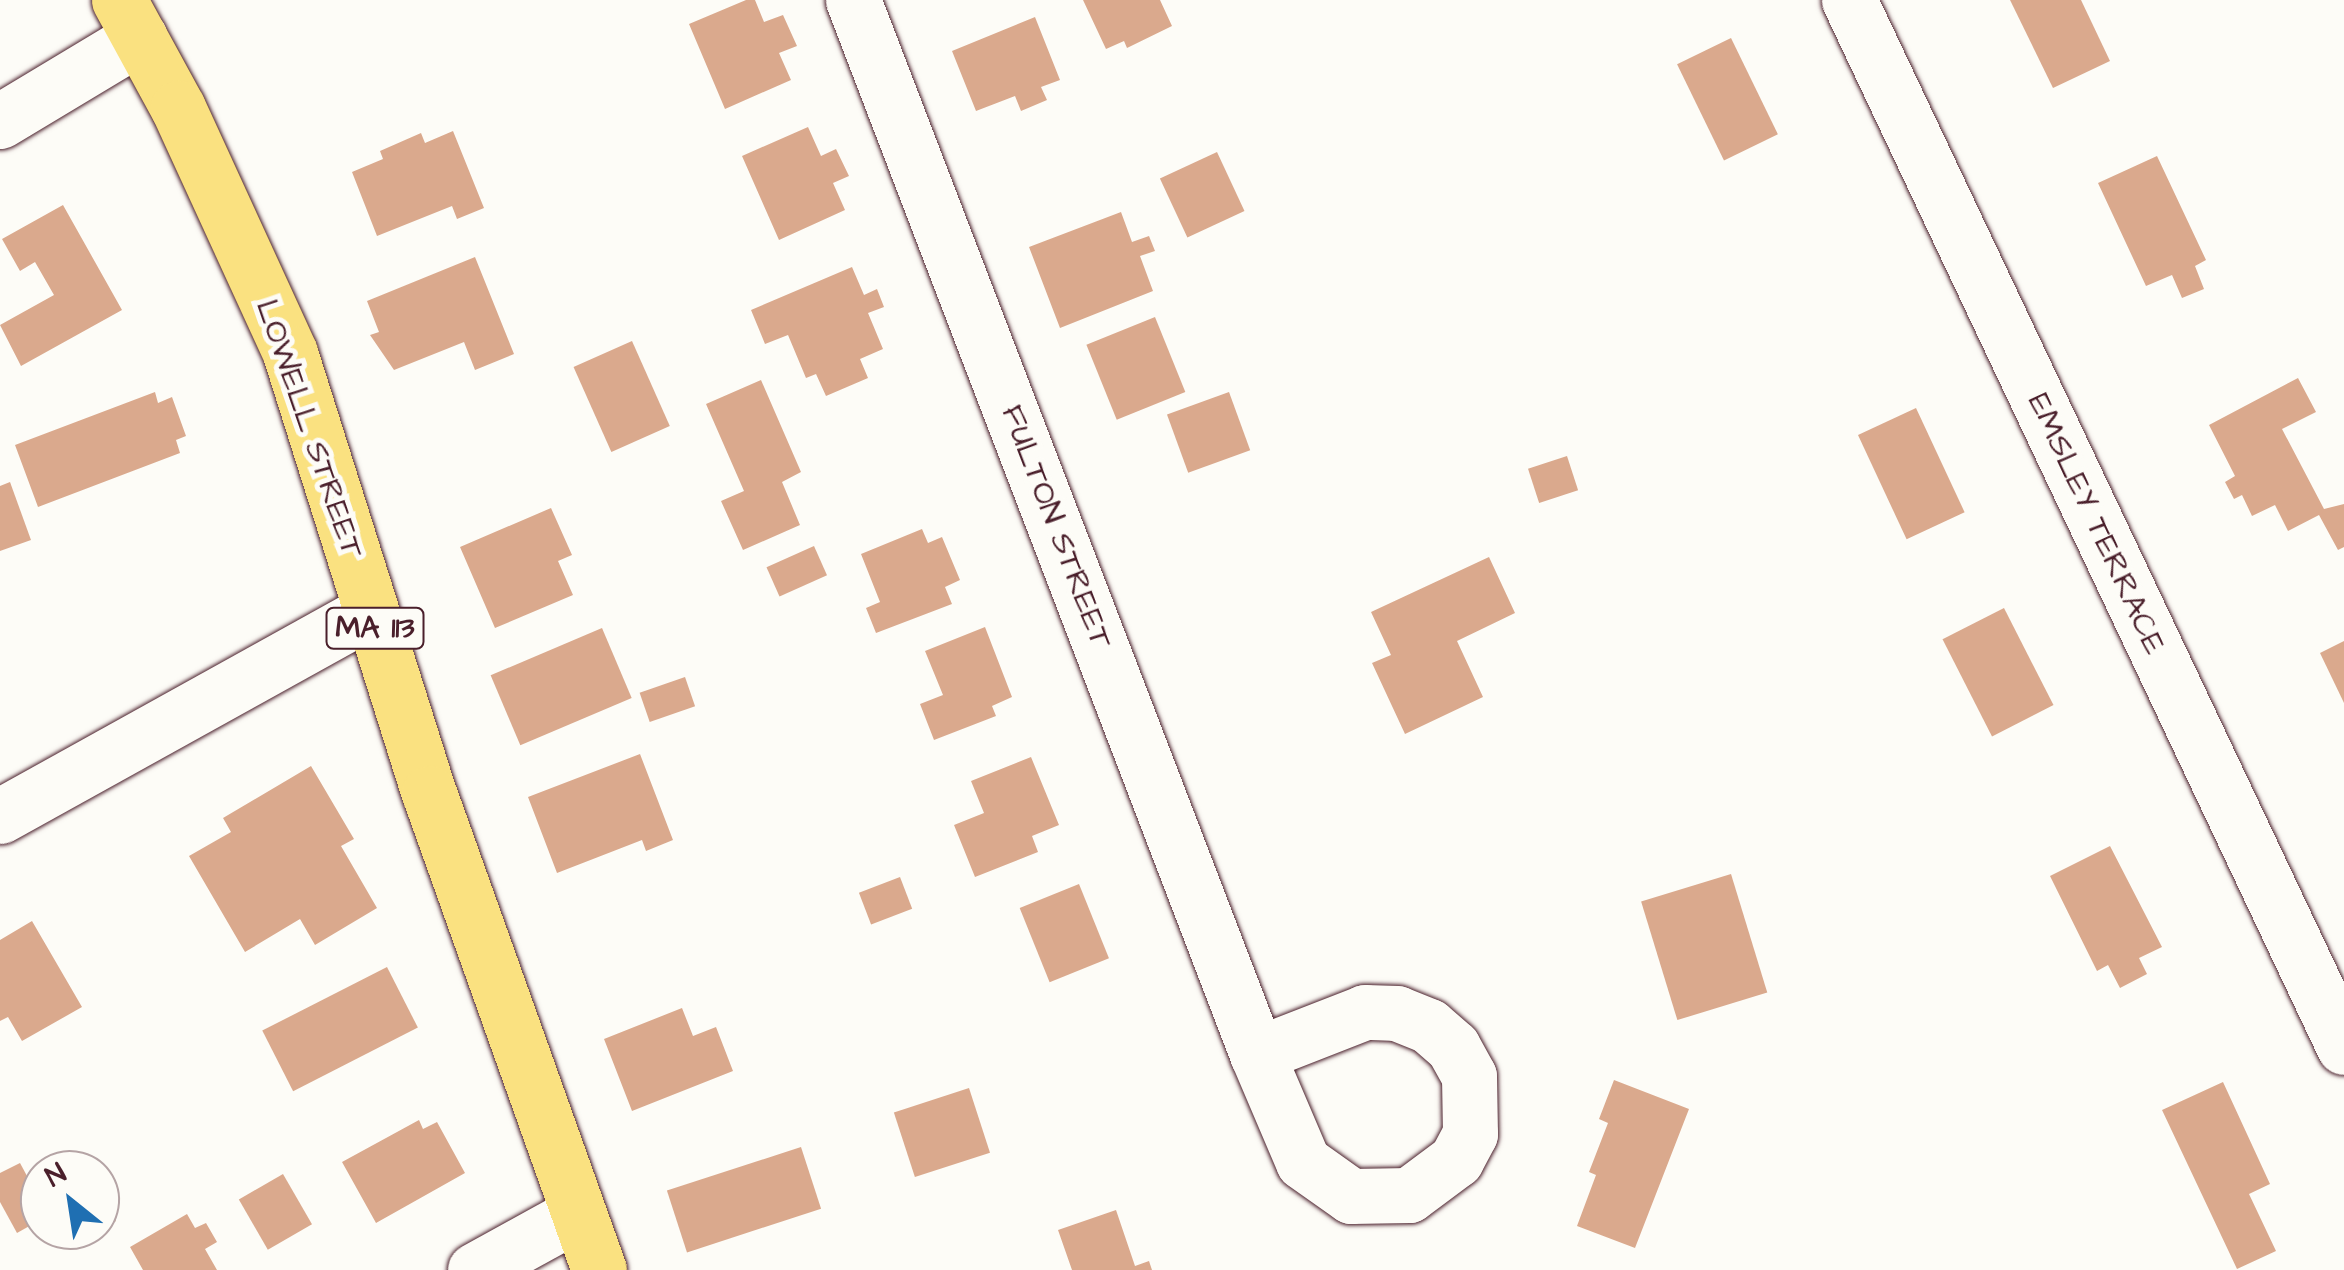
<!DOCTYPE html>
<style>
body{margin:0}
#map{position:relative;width:2344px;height:1270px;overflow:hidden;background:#fdfcf7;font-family:"Architects Daughter",sans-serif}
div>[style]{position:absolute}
.building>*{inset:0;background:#daa98d;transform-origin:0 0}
.roads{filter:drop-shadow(0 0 2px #4a1f2b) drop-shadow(0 0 2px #4a1f2b)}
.minor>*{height:55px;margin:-27.5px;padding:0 27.5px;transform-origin:27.5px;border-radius:27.5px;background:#fdfcf7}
.major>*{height:55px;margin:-27.5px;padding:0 27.5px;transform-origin:27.5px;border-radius:27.5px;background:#fae180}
span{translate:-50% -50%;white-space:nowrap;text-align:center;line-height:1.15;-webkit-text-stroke:10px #fdfcf7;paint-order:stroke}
.shield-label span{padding:2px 8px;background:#fdfcf7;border:2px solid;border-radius:8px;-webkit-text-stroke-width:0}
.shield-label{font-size:30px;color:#4a1f2b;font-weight:700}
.street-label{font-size:32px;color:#4a1f2b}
.north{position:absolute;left:20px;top:1150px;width:100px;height:100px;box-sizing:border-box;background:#fdfcf7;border:2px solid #b5a4a5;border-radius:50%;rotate:330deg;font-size:28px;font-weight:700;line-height:40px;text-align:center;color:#4a1f2b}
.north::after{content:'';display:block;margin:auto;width:35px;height:45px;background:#1f6fb2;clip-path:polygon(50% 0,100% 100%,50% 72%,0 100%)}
</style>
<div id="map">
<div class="building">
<i style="clip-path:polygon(746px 0,755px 0,764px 22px,783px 15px,797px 46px,779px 53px,791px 80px,725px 109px,689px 24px)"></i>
<i style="clip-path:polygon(1083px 0,1160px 0,1172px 26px,1127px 48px,1124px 41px,1106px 49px)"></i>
<i style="clip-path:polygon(2010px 0,2081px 0,2110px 61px,2053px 88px)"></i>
<i style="clip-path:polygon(1035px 17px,1060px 80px,1041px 87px,1047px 100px,1021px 111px,1015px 96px,976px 111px,952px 51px)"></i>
<i style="left:1731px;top:38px;width:107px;height:60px;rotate:64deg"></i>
<i style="clip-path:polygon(808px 127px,821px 156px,836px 149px,849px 176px,833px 183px,845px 210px,779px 240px,742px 156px)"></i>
<i style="clip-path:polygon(453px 131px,484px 208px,457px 219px,452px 206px,377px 236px,352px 172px,383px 159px,380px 151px,421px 133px,425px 143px)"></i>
<i style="left:1217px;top:152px;width:65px;height:63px;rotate:65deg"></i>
<i style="clip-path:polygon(2157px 156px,2206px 260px,2195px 266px,2204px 289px,2182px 298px,2172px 275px,2146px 286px,2098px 183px)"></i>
<i style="clip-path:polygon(63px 205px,122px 310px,21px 366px,0 325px,54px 295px,35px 262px,20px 271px,2px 239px)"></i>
<i style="clip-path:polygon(1121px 212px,1132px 242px,1149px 236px,1155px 251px,1140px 256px,1153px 291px,1060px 328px,1029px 247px)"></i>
<i style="clip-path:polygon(475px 257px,514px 354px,475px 370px,464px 342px,394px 370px,370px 335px,379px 332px,367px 301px)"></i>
<i style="clip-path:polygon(852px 267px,864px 295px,877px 289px,884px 307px,868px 313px,883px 349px,860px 359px,868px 378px,826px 396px,816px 374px,806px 378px,788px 335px,765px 344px,751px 310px)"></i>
<i style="left:1155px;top:317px;width:81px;height:74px;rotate:68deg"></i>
<i style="left:632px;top:341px;width:93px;height:64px;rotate:66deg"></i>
<i style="clip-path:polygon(2298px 378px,2316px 412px,2282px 429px,2324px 509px,2344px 504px,2344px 547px,2338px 550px,2319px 515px,2288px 531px,2275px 505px,2252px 516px,2242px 495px,2234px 499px,2225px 482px,2235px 476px,2209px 425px)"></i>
<i style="clip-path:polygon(761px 380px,801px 472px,782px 482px,800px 525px,743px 550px,721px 501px,744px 491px,706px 404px)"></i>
<i style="clip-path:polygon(155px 392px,158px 403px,172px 397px,186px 436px,176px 440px,180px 453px,38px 507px,15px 445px)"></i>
<i style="left:1229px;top:392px;width:62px;height:66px;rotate:70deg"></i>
<i style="left:1916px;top:408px;width:115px;height:64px;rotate:65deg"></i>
<i style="left:1567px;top:456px;width:36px;height:41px;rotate:72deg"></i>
<i style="clip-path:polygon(10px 482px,31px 540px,0 551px,0 486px)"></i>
<i style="clip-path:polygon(551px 508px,572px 555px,558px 561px,573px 595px,495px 628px,460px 547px)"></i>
<i style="clip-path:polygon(922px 529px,928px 543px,942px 537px,960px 580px,945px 587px,952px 604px,876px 633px,866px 608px,880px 602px,861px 554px)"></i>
<i style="left:814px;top:546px;width:32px;height:52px;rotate:66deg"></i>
<i style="clip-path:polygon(1489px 557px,1515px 613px,1457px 641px,1483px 697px,1405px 734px,1372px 663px,1391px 655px,1371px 612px)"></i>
<i style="left:2004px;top:608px;width:109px;height:69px;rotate:63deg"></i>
<i style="clip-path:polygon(985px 627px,1012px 697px,992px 706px,996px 716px,934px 740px,920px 704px,943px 695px,925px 651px)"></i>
<i style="left:602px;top:628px;width:76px;height:121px;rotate:67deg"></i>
<i style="clip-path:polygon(2344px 641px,2344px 703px,2320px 653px)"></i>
<i style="left:685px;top:677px;width:31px;height:48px;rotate:71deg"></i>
<i style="clip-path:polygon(640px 754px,673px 840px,646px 851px,642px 840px,557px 873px,528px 797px)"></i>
<i style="clip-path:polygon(1031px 757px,1059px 825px,1032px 836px,1038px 852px,975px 877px,954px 825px,984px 813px,971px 781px)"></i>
<i style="clip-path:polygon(311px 766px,354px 839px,341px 846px,377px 908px,315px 945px,300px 919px,245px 952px,189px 856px,231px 832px,223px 818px)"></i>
<i style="clip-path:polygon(2110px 846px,2162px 947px,2139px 958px,2147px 974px,2120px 988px,2108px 965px,2097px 971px,2050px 876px)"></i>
<i style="left:1731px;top:874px;width:124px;height:94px;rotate:73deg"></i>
<i style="left:900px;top:877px;width:34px;height:44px;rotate:69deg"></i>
<i style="left:1079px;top:884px;width:80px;height:64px;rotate:68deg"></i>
<i style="clip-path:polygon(32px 921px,82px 1007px,22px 1041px,8px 1017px,0 1021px,0 940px)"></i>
<i style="left:387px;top:967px;width:68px;height:140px;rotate:63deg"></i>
<i style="clip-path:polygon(682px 1008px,693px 1036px,716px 1027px,733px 1071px,632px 1111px,604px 1039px)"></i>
<i style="clip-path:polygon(1614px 1080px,1689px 1109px,1635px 1248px,1577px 1226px,1596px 1175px,1589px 1172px,1608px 1123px,1599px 1119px)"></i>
<i style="clip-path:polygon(2223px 1082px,2270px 1184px,2249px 1194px,2276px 1251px,2237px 1269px,2162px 1110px)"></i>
<i style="left:969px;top:1088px;width:68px;height:79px;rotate:72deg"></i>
<i style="clip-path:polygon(419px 1120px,423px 1129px,437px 1122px,465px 1173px,376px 1223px,342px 1162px)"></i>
<i style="left:801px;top:1147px;width:65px;height:141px;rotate:72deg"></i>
<i style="clip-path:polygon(20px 1163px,40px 1200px,40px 1220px,17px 1233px,0 1202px,0 1173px)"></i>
<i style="left:283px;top:1174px;width:58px;height:51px;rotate:60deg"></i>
<i style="clip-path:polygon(100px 1194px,116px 1221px,86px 1240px,80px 1230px,100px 1230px)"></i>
<i style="clip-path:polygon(1116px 1210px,1135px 1266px,1149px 1261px,1152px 1270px,1072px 1270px,1058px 1230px)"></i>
<i style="clip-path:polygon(187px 1214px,195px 1228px,206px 1223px,217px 1242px,205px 1249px,217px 1270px,143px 1270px,130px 1247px)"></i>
</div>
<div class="roads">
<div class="minor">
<i style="left:853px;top:0;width:1129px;rotate:69.03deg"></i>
<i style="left:1257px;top:1054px;width:117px;rotate:66.9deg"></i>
<i style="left:1303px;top:1162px;width:59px;rotate:35.3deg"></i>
<i style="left:1351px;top:1196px;width:58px;rotate:-1deg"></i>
<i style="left:1409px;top:1195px;width:59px;rotate:-36.7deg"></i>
<i style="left:1456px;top:1160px;width:30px;rotate:-62deg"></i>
<i style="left:1470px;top:1134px;width:58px;rotate:-91deg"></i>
<i style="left:1469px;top:1076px;width:33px;rotate:-119deg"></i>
<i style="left:1453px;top:1047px;width:32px;rotate:-139deg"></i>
<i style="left:1429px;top:1026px;width:35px;rotate:-158deg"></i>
<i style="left:1397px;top:1013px;width:32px;rotate:-178deg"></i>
<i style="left:1365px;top:1012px;width:116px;rotate:158.7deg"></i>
<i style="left:1849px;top:0;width:1158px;rotate:64.7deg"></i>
<i style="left:0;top:121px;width:163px;rotate:-31deg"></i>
<i style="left:0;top:816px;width:423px;rotate:-29deg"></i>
<i style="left:475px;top:1270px;width:116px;rotate:-28.8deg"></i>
</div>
<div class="major">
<i style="left:119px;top:0;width:123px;rotate:61.4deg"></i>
<i style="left:178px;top:108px;width:269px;rotate:65.4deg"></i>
<i style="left:290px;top:353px;width:461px;rotate:72.5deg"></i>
<i style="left:429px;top:793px;width:506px;rotate:70.38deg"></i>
</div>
</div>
<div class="shield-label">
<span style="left:375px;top:628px">MA 113</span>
</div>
<div class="street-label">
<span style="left:309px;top:429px;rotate:71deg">LOWELL STREET</span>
<span style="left:2096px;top:524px;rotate:65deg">EMSLEY TERRACE</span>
<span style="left:1056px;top:527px;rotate:69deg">FULTON STREET</span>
</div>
<div class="north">N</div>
</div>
